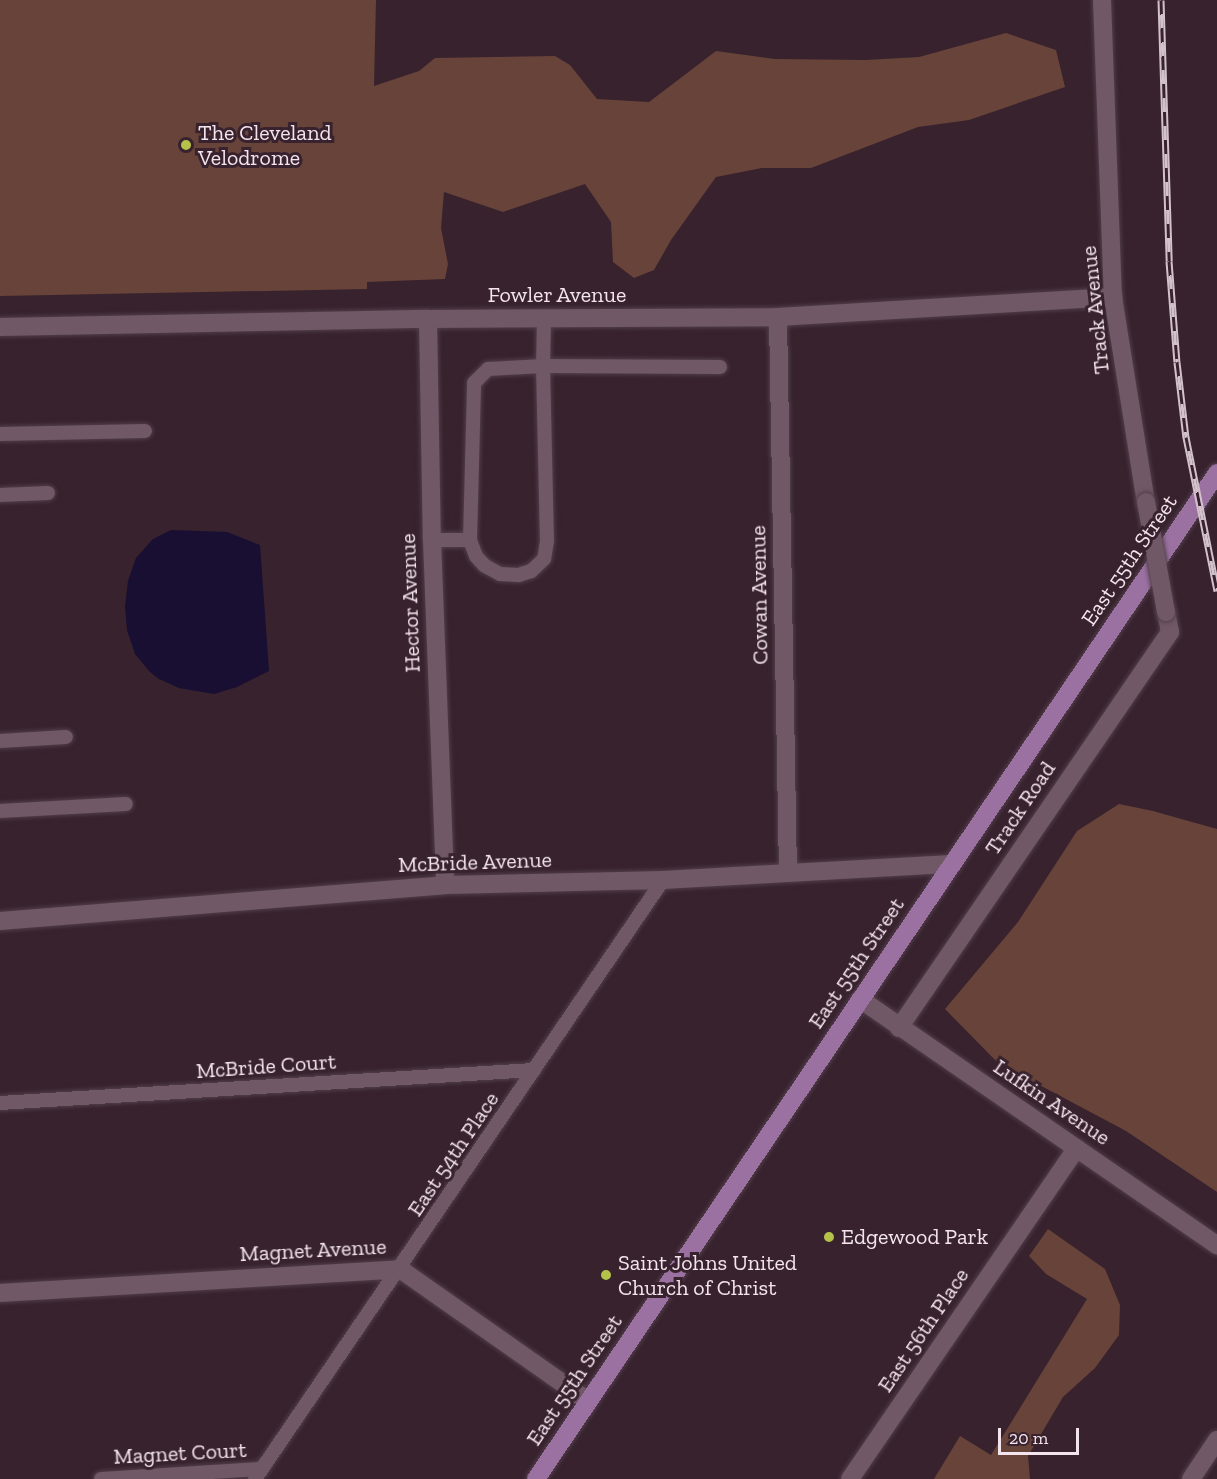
<!DOCTYPE html>
<style>
body{margin:0}
#map{position:relative;width:1217px;height:1479px;overflow:hidden;background:#37222e;font-family:"Zilla Slab",serif}
div>[style]{position:absolute}
.green>*{inset:0;background:#674339}
.water>*{inset:0;background:#180f32}
.roads{filter:drop-shadow(0 0 2px #513e4a) drop-shadow(0 0 2px #513e4a)}
.lane>*{height:14px;margin:-7px;padding:0 7px;transform-origin:7px;border-radius:7px;background:#715866}
.street>*{height:18px;margin:-9px;padding:0 9px;transform-origin:9px;border-radius:9px;background:#715866}
.primary>*{height:18px;margin:-9px;padding:0 9px;transform-origin:9px;border-radius:9px;background:#9b71a1}
.rail>*{height:7px;margin-top:-3.5px;transform-origin:0;background:repeating-linear-gradient(90deg,#37222e 0 14px,#d3c2cc 0 28px);box-sizing:border-box;border-block:2px solid #d3c2cc}
.bridges{filter:drop-shadow(0 0 2px #513e4a) drop-shadow(0 0 2px #513e4a)}
.street-bridge>*{height:18px;margin:-9px;padding:0 9px;transform-origin:9px;border-radius:9px;background:#715866}
.dots>*{width:16px;height:16px;translate:-50% -50%;box-sizing:border-box;border:3px solid #37222e;border-radius:50%}
span{translate:-50% -50%;white-space:nowrap;text-align:center;line-height:1.15;-webkit-text-stroke:6px #37222e;paint-order:stroke}
.poi-label{font-size:22px;color:#f4e4ed}
.left{translate:0 -50%;text-align:left}
.street-label{font-size:22px;color:#f4e4ed}
.scale{position:absolute;left:998px;top:1428px;width:81px;height:27px;box-sizing:border-box;border:3px solid #f4e4ed;border-top:0;padding-left:8px;font-size:18px;line-height:21px;white-space:nowrap;color:#f4e4ed;-webkit-text-stroke:4px #37222e;paint-order:stroke}
</style>
<div id="map">
<div class="green">
<i style="clip-path:polygon(0 0,376px 0,374px 86px,419px 71px,435px 58px,555px 56px,570px 65px,597px 99px,649px 102px,716px 51px,775px 59px,865px 60px,919px 57px,1006px 33px,1056px 50px,1065px 87px,969px 120px,918px 127px,811px 168px,762px 168px,716px 177px,671px 240px,654px 270px,634px 278px,613px 262px,611px 222px,585px 184px,503px 212px,444px 192px,441px 228px,448px 264px,445px 279px,367px 282px,367px 289px,0 296px)"></i>
<i style="clip-path:polygon(1119px 804px,1153px 811px,1217px 829px,1217px 1192px,1126px 1131px,998px 1063px,945px 1009px,1018px 922px,1077px 831px)"></i>
<i style="clip-path:polygon(1048px 1229px,1105px 1269px,1120px 1305px,1119px 1335px,1095px 1368px,1063px 1397px,1028px 1456px,1030px 1479px,934px 1479px,960px 1436px,991px 1455px,1087px 1299px,1046px 1274px,1029px 1256px)"></i>
</div>
<div class="water">
<i style="clip-path:polygon(171px 530px,227px 532px,260px 545px,269px 671px,237px 687px,214px 694px,179px 688px,159px 679px,150px 672px,135px 654px,127px 630px,125px 607px,128px 581px,136px 558px,153px 539px)"></i>
</div>
<div class="roads">
<div class="lane">
<i style="left:544px;top:319px;width:47px;rotate:91.2deg"></i>
<i style="left:543px;top:366px;width:177px;rotate:0.3deg"></i>
<i style="left:543px;top:366px;width:175px;rotate:88.7deg"></i>
<i style="left:547px;top:541px;width:18px;rotate:99deg"></i>
<i style="left:544px;top:559px;width:18px;rotate:137deg"></i>
<i style="left:531px;top:571px;width:13px;rotate:162deg"></i>
<i style="left:519px;top:575px;width:19px;rotate:-177deg"></i>
<i style="left:500px;top:574px;width:18px;rotate:-151deg"></i>
<i style="left:484px;top:565px;width:12px;rotate:-132deg"></i>
<i style="left:476px;top:556px;width:17px;rotate:-111deg"></i>
<i style="left:470px;top:540px;width:157px;rotate:-88.5deg"></i>
<i style="left:474px;top:383px;width:20px;rotate:-45deg"></i>
<i style="left:488px;top:369px;width:55px;rotate:-3.1deg"></i>
<i style="left:0;top:434px;width:145px;rotate:-1.2deg"></i>
<i style="left:0;top:495px;width:48px;rotate:-2.4deg"></i>
<i style="left:432px;top:540px;width:38px"></i>
<i style="left:0;top:741px;width:66px;rotate:-3.5deg"></i>
<i style="left:0;top:811px;width:126px;rotate:-3.2deg"></i>
<i style="left:0;top:1103px;width:535px;rotate:-3.54deg"></i>
<i style="left:101px;top:1479px;width:160px;rotate:-3.6deg"></i>
<i style="left:255px;top:1479px;width:725px;rotate:-55.74deg"></i>
</div>
<div class="street">
<i style="left:1102px;top:0;width:297px;rotate:87.9deg"></i>
<i style="left:1113px;top:297px;width:208px;rotate:80.9deg"></i>
<i style="left:778px;top:317px;width:556px;rotate:88.97deg"></i>
<i style="left:428px;top:319px;width:221px;rotate:89deg"></i>
<i style="left:432px;top:540px;width:345px;rotate:87.8deg"></i>
<i style="left:0;top:327px;width:428px;rotate:-1.1deg"></i>
<i style="left:428px;top:319px;width:350px;rotate:-0.3deg"></i>
<i style="left:778px;top:317px;width:336px;rotate:-3.4deg"></i>
<i style="left:0;top:921px;width:446px;rotate:-4.6deg"></i>
<i style="left:445px;top:885px;width:218px;rotate:-1.3deg"></i>
<i style="left:663px;top:880px;width:289px;rotate:-3.2deg"></i>
<i style="left:860px;top:999px;width:434px;rotate:34.6deg"></i>
<i style="left:899px;top:1028px;width:480px;rotate:-55.6deg"></i>
<i style="left:1170px;top:632px;width:20px;rotate:-101deg"></i>
<i style="left:0;top:1293px;width:401px;rotate:-3.4deg"></i>
<i style="left:400px;top:1269px;width:230px;rotate:35.1deg"></i>
<i style="left:850px;top:1479px;width:401px;rotate:-55.6deg"></i>
<i style="left:1191px;top:1479px;width:47px;rotate:-56.3deg"></i>
</div>
<div class="primary">
<i style="left:536px;top:1479px;width:1215px;rotate:-55.9deg"></i>
</div>
</div>
<div class="rail">
<i style="left:1161px;top:0;width:261px;rotate:88.2deg"></i>
<i style="left:1169px;top:261px;width:101px;rotate:85.5deg"></i>
<i style="left:1177px;top:362px;width:76px;rotate:83.2deg"></i>
<i style="left:1186px;top:437px;width:157px;rotate:78.6deg"></i>
</div>
<div class="bridges">
<div class="street-bridge">
<i style="left:1146px;top:502px;width:112px;rotate:79.7deg"></i>
</div>
</div>
<div class="dots">
<i style="left:186px;top:145px;background:#b5c249"></i>
<i style="left:829px;top:1237px;background:#b5c249"></i>
<i style="left:606px;top:1275px;background:#b5c249"></i>
</div>
<div class="poi-label">
<span class="left" style="left:198px;top:145px">The Cleveland<br>Velodrome</span>
<span class="left" style="left:841px;top:1237px">Edgewood Park</span>
<span class="left" style="left:618px;top:1275px">Saint Johns United<br>Church of Christ</span>
</div>
<div class="street-label">
<span style="left:557px;top:295px">Fowler Avenue</span>
<span style="left:1095px;top:310px;rotate:-96deg">Track Avenue</span>
<span style="left:1129px;top:560px;rotate:-56deg">East 55th Street</span>
<span style="left:759px;top:595px;rotate:-91deg">Cowan Avenue</span>
<span style="left:410px;top:603px;rotate:-92deg">Hector Avenue</span>
<span style="left:1020px;top:808px;rotate:-56deg">Track Road</span>
<span style="left:475px;top:862px;rotate:-2deg">McBride Avenue</span>
<span style="left:856px;top:963px;rotate:-56deg">East 55th Street</span>
<span style="left:266px;top:1066px;rotate:-4deg">McBride Court</span>
<span style="left:1052px;top:1102px;rotate:34deg">Lufkin Avenue</span>
<span style="left:453px;top:1154px;rotate:-56deg">East 54th Place</span>
<span style="left:313px;top:1250px;rotate:-3deg">Magnet Avenue</span>
<span style="left:923px;top:1330px;rotate:-56deg">East 56th Place</span>
<span style="left:574px;top:1380px;rotate:-56deg">East 55th Street</span>
<span style="left:180px;top:1453px;rotate:-3deg">Magnet Court</span>
</div>
<div class="scale">20 m</div>
</div>
